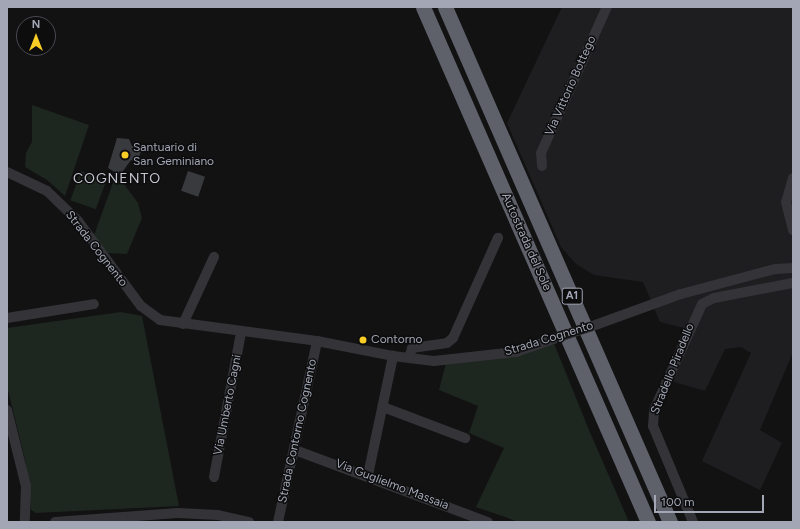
<!DOCTYPE html>
<style>
body{margin:0}
#map{position:relative;width:800px;height:529px;overflow:hidden;background:#121213;font-family:Figtree,sans-serif}
div>[style]{position:absolute}
.built>*{inset:0;background:#1e1e20}
.green>*{inset:0;background:#1e2620;transform-origin:0 0}
.building>*{inset:0;background:#393a3e;transform-origin:0 0}
.minor>*{height:10px;margin:-5px;padding:0 5px;transform-origin:5px;border-radius:5px;background:#333338}
.highway>*{height:15px;margin:-7.5px;padding:0 7.5px;transform-origin:7.5px;border-radius:7.5px;background:#5e606a}
.minor-bridge>*{height:10px;margin:-5px;padding:0 5px;transform-origin:5px;border-radius:5px;background:#333338}
.dots>*{width:11px;height:11px;translate:-50% -50%;box-sizing:border-box;border:2px solid #0d0d0e;border-radius:50%}
span{translate:-50% -50%;white-space:nowrap;text-align:center;line-height:1.15;-webkit-text-stroke:3px #0d0d0e;paint-order:stroke}
.shield-label span{padding:1px 3px;background:#0d0d0e;border:1px solid;border-radius:3px;-webkit-text-stroke-width:0}
.shield-label{font-size:11px;color:#a2a6b5;font-weight:700}
.street-label{font-size:12px;color:#a2a6b5}
.poi-label{font-size:12px;color:#a2a6b5}
.left{translate:0 -50%;text-align:left}
.quarter-label{font-size:14px;color:#c4c5d0;letter-spacing:1px}
.frame{position:absolute;inset:0;border:8px solid #a2a6b5;pointer-events:none}
.north{position:absolute;left:16px;top:16px;width:40px;height:40px;box-sizing:border-box;background:#0d0d0e;border:1px solid #494a51;border-radius:50%;rotate:0deg;font-size:11px;font-weight:700;line-height:16px;text-align:center;color:#a2a6b5}
.north::after{content:'';display:block;margin:auto;width:14px;height:18px;background:#f8cd25;clip-path:polygon(50% 0,100% 100%,50% 72%,0 100%)}
.scale{position:absolute;left:654px;top:495px;width:110px;height:18px;box-sizing:border-box;border:2px solid #a2a6b5;border-top:0;padding-left:5px;font-size:12px;line-height:14px;white-space:nowrap;color:#a2a6b5;-webkit-text-stroke:3px #0d0d0e;paint-order:stroke}
</style>
<div id="map">
<div class="built">
<i style="clip-path:polygon(562px 7px,793px 7px,793px 352px,760px 430px,782px 443px,760px 490px,702px 461px,751px 353px,741px 347px,725px 349px,705px 391px,664px 379px,684px 328px,660px 322px,643px 282px,594px 275px,576px 264px,561px 247px,507px 123px)"></i>
</div>
<div class="green">
<i style="clip-path:polygon(32px 105px,89px 125px,65px 196px,47px 180px,25px 167px,26px 153px,32px 142px)"></i>
<i style="left:81px;top:171px;width:27px;height:31px;rotate:20deg"></i>
<i style="clip-path:polygon(114px 180px,124px 184px,138px 203px,142px 218px,127px 254px,106px 253px,93px 238px)"></i>
<i style="clip-path:polygon(121px 312px,142px 316px,179px 506px,36px 513px,31px 510px,25px 460px,7px 386px,7px 328px)"></i>
<i style="clip-path:polygon(553px 341px,589px 430px,629px 522px,519px 522px,476px 507px,504px 448px,469px 433px,478px 406px,439px 390px,446px 363px,501px 357px)"></i>
</div>
<div class="building">
<i style="clip-path:polygon(117px 138px,129px 139px,132px 146px,142px 149px,137px 162px,131px 160px,120px 175px,108px 168px)"></i>
<i style="left:188px;top:171px;width:18px;height:21px;rotate:19deg"></i>
</div>
<div class="minor">
<i style="left:542px;top:166px;width:13px;rotate:-94deg"></i>
<i style="left:541px;top:153px;width:160px;rotate:-65.7deg"></i>
<i style="left:7px;top:172px;width:44px;rotate:25.4deg"></i>
<i style="left:47px;top:191px;width:43px;rotate:44.1deg"></i>
<i style="left:78px;top:221px;width:106px;rotate:53.5deg"></i>
<i style="left:141px;top:306px;width:24px;rotate:36deg"></i>
<i style="left:160px;top:320px;width:158px;rotate:7.6deg"></i>
<i style="left:317px;top:341px;width:77px;rotate:11.2deg"></i>
<i style="left:393px;top:356px;width:41px;rotate:7deg"></i>
<i style="left:434px;top:361px;width:82px;rotate:-6.3deg"></i>
<i style="left:516px;top:352px;width:39px;rotate:-19deg"></i>
<i style="left:793px;top:178px;width:25px;rotate:106deg"></i>
<i style="left:786px;top:202px;width:29px;rotate:76deg"></i>
<i style="left:7px;top:318px;width:88px;rotate:-9.1deg"></i>
<i style="left:183px;top:324px;width:74px;rotate:-65.2deg"></i>
<i style="left:598px;top:324px;width:88px;rotate:-19.9deg"></i>
<i style="left:681px;top:294px;width:97px;rotate:-14.9deg"></i>
<i style="left:775px;top:269px;width:18px;rotate:-3deg"></i>
<i style="left:409px;top:358px;width:10px;rotate:-73deg"></i>
<i style="left:412px;top:348px;width:35px;rotate:-8deg"></i>
<i style="left:447px;top:343px;width:8px;rotate:-40deg"></i>
<i style="left:453px;top:338px;width:110px;rotate:-65.8deg"></i>
<i style="left:383px;top:407px;width:88px;rotate:20.7deg"></i>
<i style="left:7px;top:410px;width:78px;rotate:76deg"></i>
<i style="left:26px;top:486px;width:36px;rotate:92deg"></i>
<i style="left:295px;top:450px;width:206px;rotate:20.5deg"></i>
<i style="left:368px;top:475px;width:122px;rotate:-78.1deg"></i>
<i style="left:214px;top:477px;width:147px;rotate:-79.4deg"></i>
<i style="left:55px;top:522px;width:123px;rotate:-4.2deg"></i>
<i style="left:178px;top:513px;width:40px;rotate:2.9deg"></i>
<i style="left:218px;top:515px;width:32px;rotate:13deg"></i>
<i style="left:278px;top:522px;width:185px;rotate:-77.8deg"></i>
<i style="left:693px;top:522px;width:104px;rotate:-112.6deg"></i>
<i style="left:653px;top:426px;width:16px;rotate:-86deg"></i>
<i style="left:654px;top:410px;width:116px;rotate:-65.6deg"></i>
<i style="left:702px;top:304px;width:13px;rotate:-27deg"></i>
<i style="left:714px;top:298px;width:80px;rotate:-10.8deg"></i>
</div>
<div class="highway">
<i style="left:423px;top:7px;width:562px;rotate:66.4deg"></i>
<i style="left:445px;top:7px;width:562px;rotate:66.4deg"></i>
</div>
<div class="minor-bridge">
<i style="left:553px;top:339px;width:47px;rotate:-18.4deg"></i>
</div>
<div class="dots">
<i style="left:125px;top:155px;background:#f8cd25"></i>
<i style="left:363px;top:340px;background:#f8cd25"></i>
</div>
<div class="shield-label">
<span style="left:572px;top:296px">A1</span>
</div>
<div class="street-label">
<span style="left:571px;top:86px;rotate:-66deg">Via Vittorio Bottego</span>
<span style="left:526px;top:242px;rotate:66deg">Autostrada del Sole</span>
<span style="left:96px;top:249px;rotate:52deg">Strada Cognento</span>
<span style="left:549px;top:339px;rotate:-17deg">Strada Cognento</span>
<span style="left:673px;top:369px;rotate:-68deg">Stradello Piradello</span>
<span style="left:228px;top:405px;rotate:-79deg">Via Umberto Cagni</span>
<span style="left:298px;top:431px;rotate:-78deg">Strada Contorno Cognento</span>
<span style="left:392px;top:485px;rotate:21deg">Via Guglielmo Massaia</span>
</div>
<div class="poi-label">
<span class="left" style="left:133px;top:155px">Santuario di<br>San Geminiano</span>
<span class="left" style="left:371px;top:340px">Contorno</span>
</div>
<div class="quarter-label">
<span style="left:117px;top:179px">COGNENTO</span>
</div>
<div class="frame"></div>
<div class="north">N</div>
<div class="scale">100 m</div>
</div>
